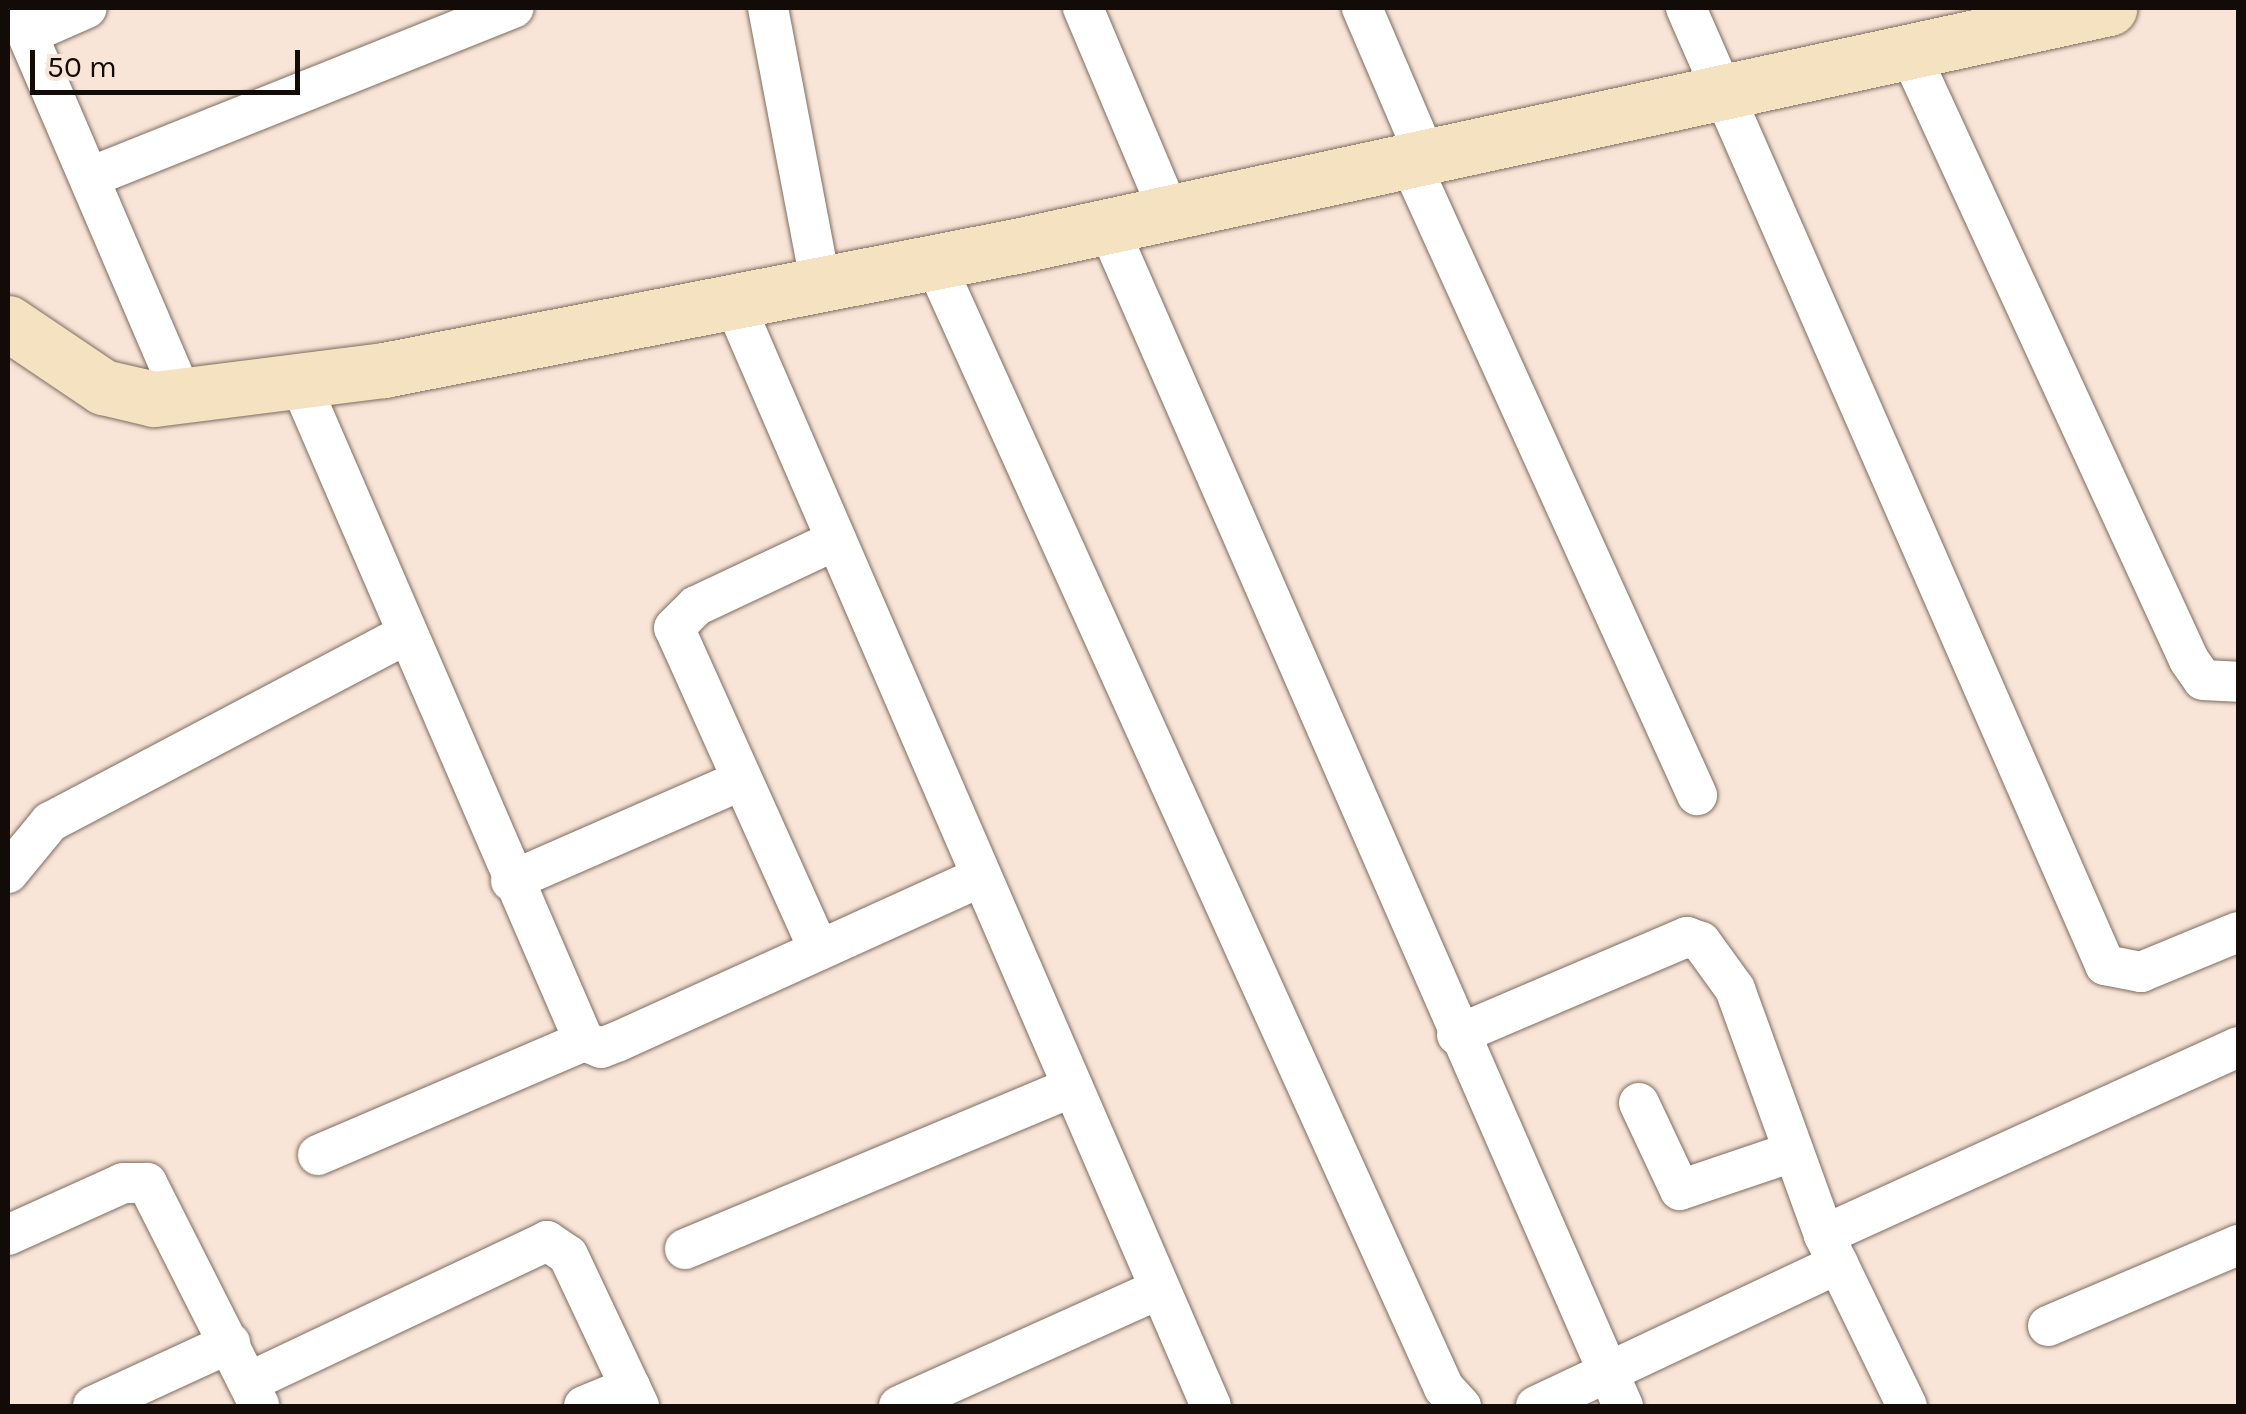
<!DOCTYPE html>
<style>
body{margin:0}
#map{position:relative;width:2246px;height:1414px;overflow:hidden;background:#f9e5d7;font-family:Karla,sans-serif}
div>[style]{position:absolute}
.roads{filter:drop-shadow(0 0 2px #7e6c60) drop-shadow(0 0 2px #7e6c60)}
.street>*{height:40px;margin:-20px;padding:0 20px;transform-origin:20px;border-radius:20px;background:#fff}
.secondary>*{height:55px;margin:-27.5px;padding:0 27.5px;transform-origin:27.5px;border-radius:27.5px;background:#f5e2c0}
span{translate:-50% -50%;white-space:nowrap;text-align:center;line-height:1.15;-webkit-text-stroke:8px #f9e5d7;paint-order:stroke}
.frame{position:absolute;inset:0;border:10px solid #120b07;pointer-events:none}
.scale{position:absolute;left:30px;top:50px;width:270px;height:45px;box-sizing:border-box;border:5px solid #120b07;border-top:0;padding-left:12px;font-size:30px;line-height:35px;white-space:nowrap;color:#120b07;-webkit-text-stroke:8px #f9e5d7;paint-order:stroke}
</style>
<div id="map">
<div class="roads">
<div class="street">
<i style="left:16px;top:8px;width:423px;rotate:66.8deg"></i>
<i style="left:768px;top:8px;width:277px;rotate:79.2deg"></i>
<i style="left:1083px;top:8px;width:218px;rotate:67.1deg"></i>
<i style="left:1362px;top:8px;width:158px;rotate:66.8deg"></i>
<i style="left:1686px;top:8px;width:1045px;rotate:66.35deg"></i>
<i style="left:2105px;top:965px;width:37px;rotate:11deg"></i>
<i style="left:2141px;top:972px;width:105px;rotate:-22.4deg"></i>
<i style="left:28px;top:34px;width:64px;rotate:-23.8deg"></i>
<i style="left:1909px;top:52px;width:669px;rotate:65.27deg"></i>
<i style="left:2189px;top:660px;width:24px;rotate:55deg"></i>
<i style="left:2203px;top:680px;width:35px;rotate:3deg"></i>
<i style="left:1407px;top:156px;width:702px;rotate:65.59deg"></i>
<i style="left:93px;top:176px;width:453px;rotate:-21.8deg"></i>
<i style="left:1107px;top:225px;width:1289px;rotate:66.4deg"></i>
<i style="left:933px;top:259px;width:1239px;rotate:65.65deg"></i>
<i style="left:1444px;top:1388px;width:25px;rotate:47deg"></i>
<i style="left:733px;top:301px;width:1204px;rotate:66.61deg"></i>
<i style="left:299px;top:381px;width:719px;rotate:66.64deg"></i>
<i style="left:584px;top:1041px;width:18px;rotate:22deg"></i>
<i style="left:601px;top:1048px;width:19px;rotate:-21deg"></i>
<i style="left:619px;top:1041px;width:397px;rotate:-24.4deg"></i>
<i style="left:8px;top:873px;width:66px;rotate:-50.5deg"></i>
<i style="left:50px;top:822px;width:403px;rotate:-27.8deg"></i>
<i style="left:511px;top:881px;width:250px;rotate:-23.6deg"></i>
<i style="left:819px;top:950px;width:353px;rotate:-114.2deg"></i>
<i style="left:674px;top:628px;width:31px;rotate:-45deg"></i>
<i style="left:696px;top:606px;width:155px;rotate:-25.2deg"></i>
<i style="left:1457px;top:1035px;width:250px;rotate:-23.1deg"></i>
<i style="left:1687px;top:937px;width:15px;rotate:20deg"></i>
<i style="left:1701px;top:942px;width:58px;rotate:54.1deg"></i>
<i style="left:1735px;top:989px;width:262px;rotate:70.1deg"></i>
<i style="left:1824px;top:1235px;width:190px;rotate:64.1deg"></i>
<i style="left:1639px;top:1103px;width:96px;rotate:64.8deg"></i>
<i style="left:1680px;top:1190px;width:118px;rotate:-18.7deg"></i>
<i style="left:318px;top:1155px;width:289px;rotate:-23.2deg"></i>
<i style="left:8px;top:1235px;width:126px;rotate:-24.3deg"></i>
<i style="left:123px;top:1183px;width:24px"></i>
<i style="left:147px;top:1183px;width:249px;rotate:63.2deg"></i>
<i style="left:1824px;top:1235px;width:455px;rotate:-24.4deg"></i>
<i style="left:685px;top:1249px;width:420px;rotate:-22.7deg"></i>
<i style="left:2048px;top:1326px;width:207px;rotate:-23.1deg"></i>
<i style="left:249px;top:1382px;width:330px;rotate:-25.3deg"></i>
<i style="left:547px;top:1241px;width:25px;rotate:34deg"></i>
<i style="left:568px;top:1255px;width:167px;rotate:64.8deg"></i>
<i style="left:93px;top:1406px;width:151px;rotate:-24.7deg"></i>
<i style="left:584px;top:1406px;width:50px;rotate:-22.4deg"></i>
<i style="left:899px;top:1406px;width:285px;rotate:-24.2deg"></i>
<i style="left:1536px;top:1406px;width:334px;rotate:-25.2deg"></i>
</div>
<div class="secondary">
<i style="left:8px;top:323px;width:115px;rotate:34deg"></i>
<i style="left:103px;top:387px;width:52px;rotate:13.2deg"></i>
<i style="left:154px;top:399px;width:232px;rotate:-7.2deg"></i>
<i style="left:384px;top:370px;width:649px;rotate:-11.1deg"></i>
<i style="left:1021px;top:245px;width:1114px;rotate:-12.29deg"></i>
</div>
</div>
<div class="frame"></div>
<div class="scale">50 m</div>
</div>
